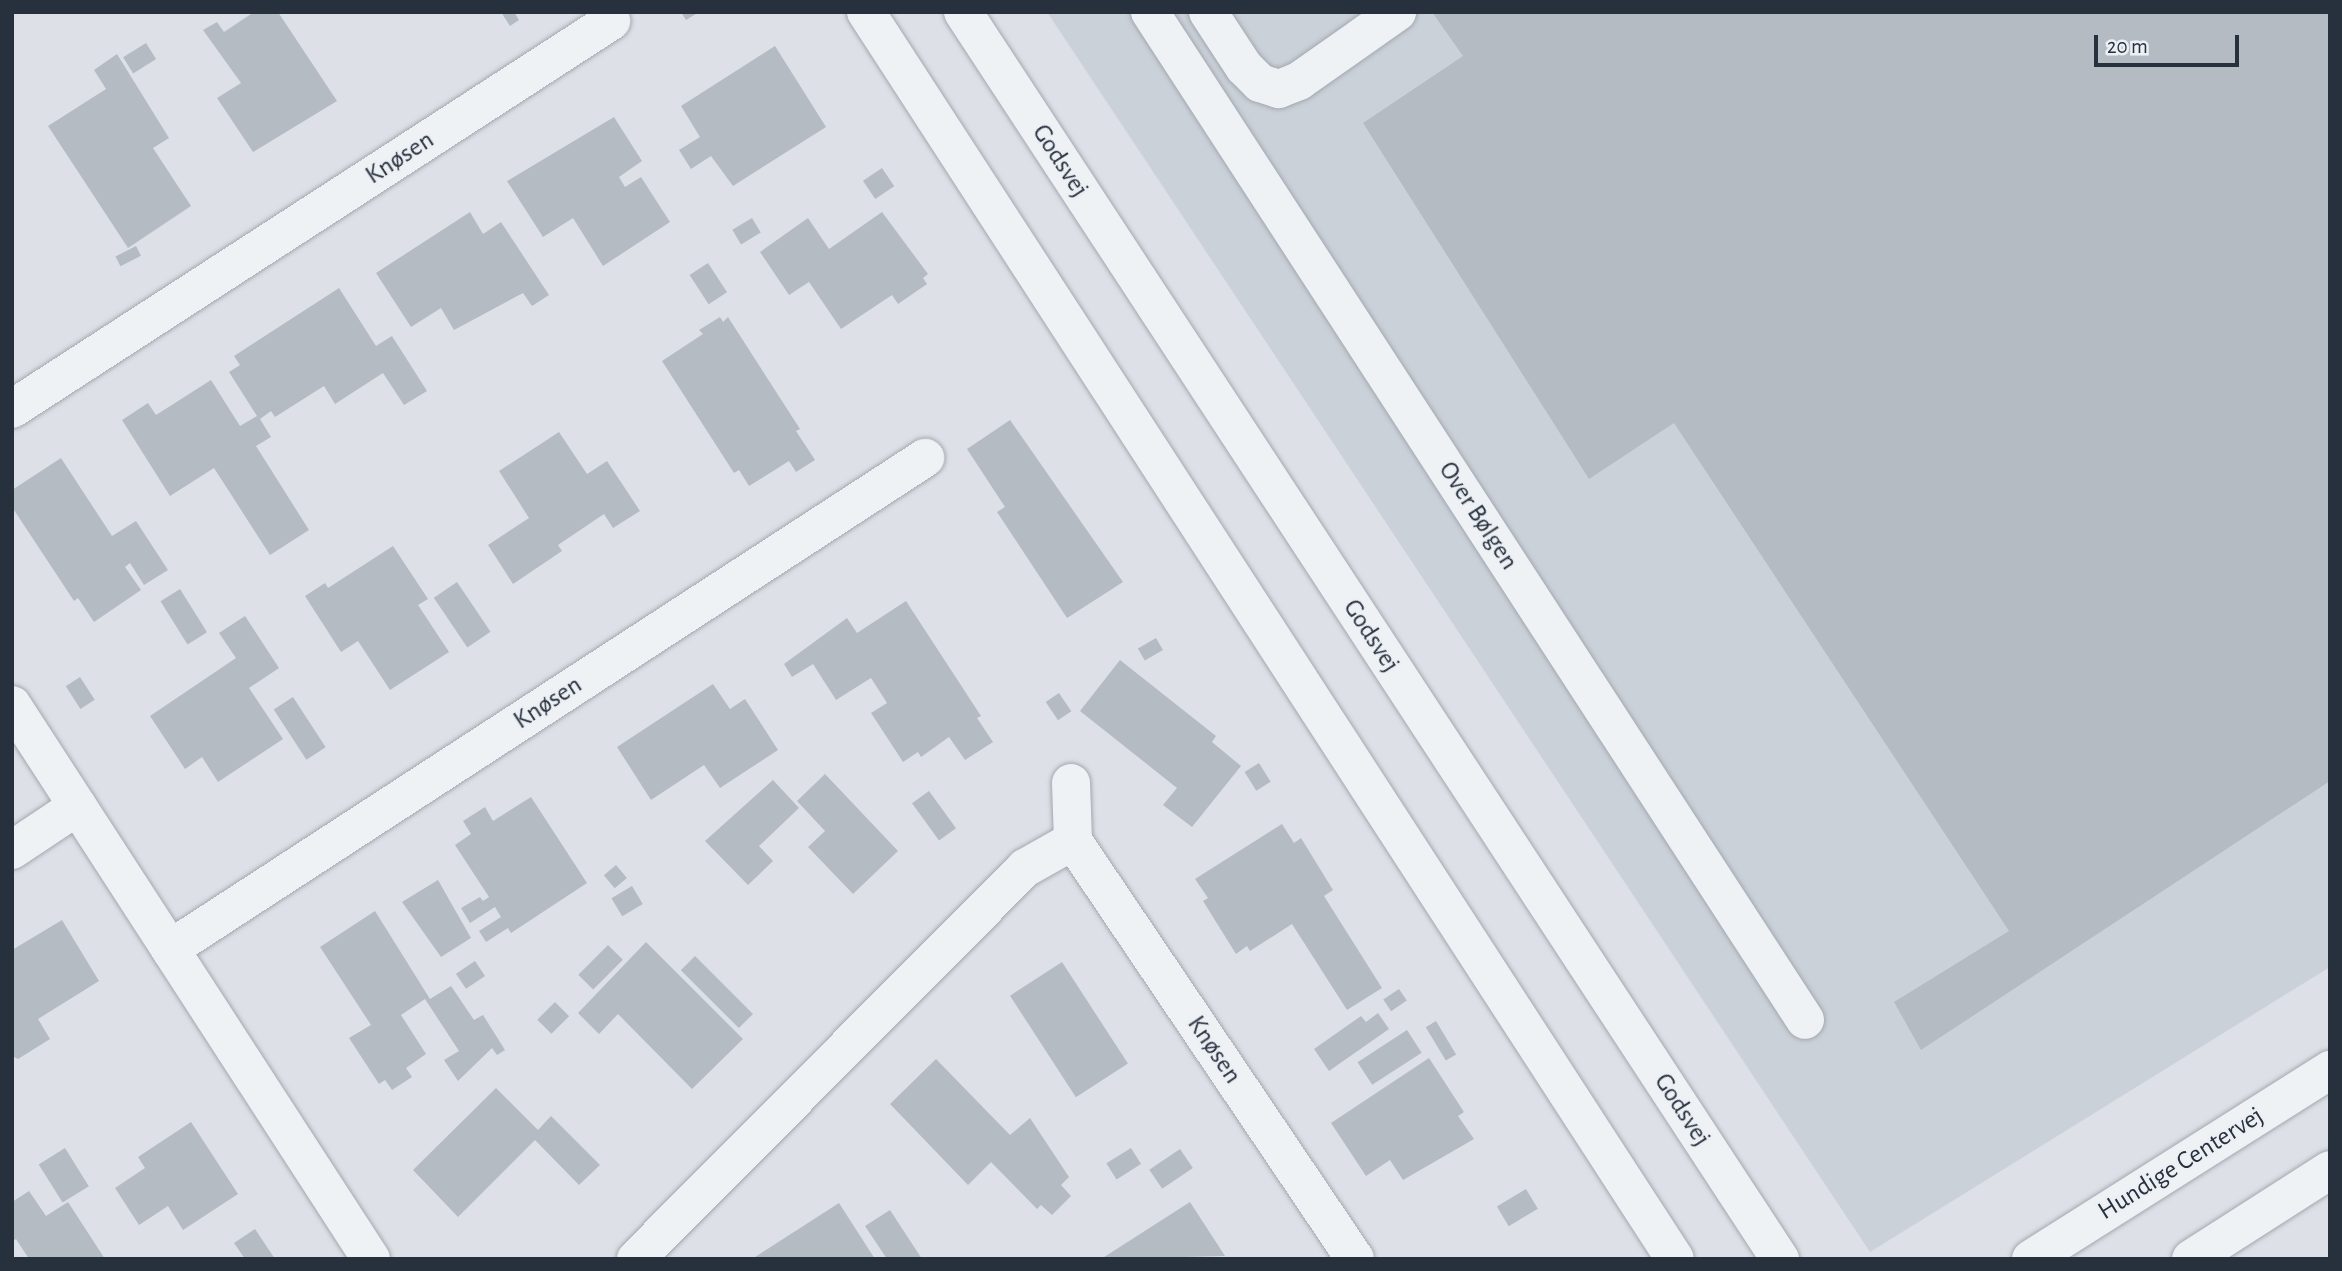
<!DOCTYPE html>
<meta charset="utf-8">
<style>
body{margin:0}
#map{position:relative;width:2342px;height:1271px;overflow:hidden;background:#dde1e7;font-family:"Alegreya Sans",sans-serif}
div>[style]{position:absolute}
.built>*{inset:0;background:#cbd1d9}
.building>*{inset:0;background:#b4bbc3;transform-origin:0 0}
.roads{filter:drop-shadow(0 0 2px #a3a8b1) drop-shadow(0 0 2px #a3a8b1)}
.minor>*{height:38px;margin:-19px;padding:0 19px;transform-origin:19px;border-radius:19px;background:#eff2f5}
span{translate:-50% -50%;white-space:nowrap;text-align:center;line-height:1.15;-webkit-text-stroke:5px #ecf0f4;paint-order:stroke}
.street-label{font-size:26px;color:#27303d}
.frame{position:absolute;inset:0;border:14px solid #27303d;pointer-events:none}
.scale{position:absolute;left:2094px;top:35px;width:145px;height:32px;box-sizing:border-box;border:4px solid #27303d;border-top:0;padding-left:9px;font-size:21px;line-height:24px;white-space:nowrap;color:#27303d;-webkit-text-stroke:5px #ecf0f4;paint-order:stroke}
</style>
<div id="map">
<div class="built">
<i style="clip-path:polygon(1047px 12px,2330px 12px,2330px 967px,1870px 1252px)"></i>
</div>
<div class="building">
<i style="clip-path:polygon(254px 12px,278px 12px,337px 101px,253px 152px,217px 98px,241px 83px,203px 30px,217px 22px,224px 32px)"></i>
<i style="clip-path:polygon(501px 12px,514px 12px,519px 20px,510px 26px)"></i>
<i style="clip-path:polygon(681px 12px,699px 12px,686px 20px)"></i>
<i style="clip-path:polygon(1432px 12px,2330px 12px,2330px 781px,1921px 1050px,1894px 1002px,2009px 931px,1674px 423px,1589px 479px,1363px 123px,1463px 56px)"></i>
<i style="left:146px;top:43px;width:19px;height:27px;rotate:58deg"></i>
<i style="clip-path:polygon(775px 46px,826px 127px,733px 186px,711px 156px,691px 169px,679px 150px,700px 137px,681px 106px)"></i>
<i style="clip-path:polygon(117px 54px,169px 138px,153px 148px,191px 206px,128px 248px,48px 126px,106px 89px,94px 70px)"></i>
<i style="clip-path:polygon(614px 117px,642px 161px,619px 177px,625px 187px,641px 177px,670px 222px,603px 266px,573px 218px,543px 237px,507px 181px)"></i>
<i style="left:882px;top:168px;width:22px;height:23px;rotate:56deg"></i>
<i style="clip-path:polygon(470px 212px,483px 234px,501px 222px,549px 295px,532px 306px,523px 293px,454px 330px,441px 308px,411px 327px,376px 273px)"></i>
<i style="clip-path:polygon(882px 212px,928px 274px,923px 278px,927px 284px,898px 304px,892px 295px,841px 329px,809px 282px,789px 295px,760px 252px,808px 218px,829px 249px)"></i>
<i style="left:752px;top:218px;width:17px;height:23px;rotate:59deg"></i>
<i style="left:136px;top:246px;width:11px;height:23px;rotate:63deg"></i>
<i style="left:708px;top:263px;width:35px;height:22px;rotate:57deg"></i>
<i style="clip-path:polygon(339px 288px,376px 346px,392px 336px,427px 391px,404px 405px,383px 373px,335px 404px,324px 386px,275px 417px,271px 411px,260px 419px,271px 437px,256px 446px,309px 530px,270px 555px,214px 468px,170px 496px,122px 420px,148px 403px,156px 415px,211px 380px,240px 426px,257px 416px,229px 372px,240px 365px,234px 356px)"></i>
<i style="clip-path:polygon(720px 317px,723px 322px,728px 317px,800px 429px,796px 431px,815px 460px,796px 472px,789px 461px,749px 486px,739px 470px,734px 473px,662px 361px,703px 334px,699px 330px)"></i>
<i style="clip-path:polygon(1010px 420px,1123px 582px,1067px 618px,997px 512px,1005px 507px,967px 449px)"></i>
<i style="clip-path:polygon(559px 432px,587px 474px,607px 461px,640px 511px,613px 528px,604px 514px,558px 545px,562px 551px,513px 584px,488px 545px,529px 518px,499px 471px)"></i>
<i style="clip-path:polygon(61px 458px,112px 536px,136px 521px,168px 570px,144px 585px,130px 563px,125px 567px,141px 590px,94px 622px,78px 598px,74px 601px,12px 507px,12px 490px)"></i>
<i style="clip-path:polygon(393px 546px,428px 599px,418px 605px,449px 652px,390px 690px,358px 641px,341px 652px,305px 596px,325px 583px,328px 588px)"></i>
<i style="left:457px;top:582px;width:60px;height:28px;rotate:56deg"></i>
<i style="left:180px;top:589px;width:51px;height:23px;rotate:58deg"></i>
<i style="clip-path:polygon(906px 601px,981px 716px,977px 718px,993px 742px,965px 760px,949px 737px,921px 757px,918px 752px,903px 762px,871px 713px,887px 703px,871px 678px,836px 700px,813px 664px,792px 677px,784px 664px,847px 618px,857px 633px)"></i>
<i style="clip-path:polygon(245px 616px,279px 668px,249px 688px,283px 739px,218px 782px,202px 757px,185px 769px,150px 716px,236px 658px,219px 633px)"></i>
<i style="left:1156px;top:638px;width:14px;height:21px;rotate:60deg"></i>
<i style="clip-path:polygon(1120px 660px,1216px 736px,1212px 742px,1241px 766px,1192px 827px,1163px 805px,1177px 788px,1080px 711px)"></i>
<i style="left:80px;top:677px;width:27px;height:17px;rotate:57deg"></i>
<i style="clip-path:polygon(713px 684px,730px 709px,745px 699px,778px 750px,720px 788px,704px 765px,651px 800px,617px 747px)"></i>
<i style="left:1059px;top:693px;width:22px;height:16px;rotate:56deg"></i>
<i style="left:293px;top:697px;width:60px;height:23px;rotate:57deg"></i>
<i style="left:1259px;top:763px;width:22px;height:17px;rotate:58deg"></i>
<i style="clip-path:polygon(825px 774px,898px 851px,853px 894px,808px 847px,825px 831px,797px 801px)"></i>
<i style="clip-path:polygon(773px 780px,799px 808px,759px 846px,773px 861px,748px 885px,705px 841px)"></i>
<i style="left:929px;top:791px;width:46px;height:21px;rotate:54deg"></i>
<i style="clip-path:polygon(531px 797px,587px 883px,511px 933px,508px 928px,486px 942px,479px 931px,501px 917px,495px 907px,470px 923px,461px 908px,480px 897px,483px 901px,489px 897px,455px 845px,471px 834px,463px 821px,485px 807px,493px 821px)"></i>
<i style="clip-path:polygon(1282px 824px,1294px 843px,1301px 838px,1333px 890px,1324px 896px,1382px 988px,1347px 1010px,1292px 924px,1250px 951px,1247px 946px,1236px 954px,1203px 901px,1208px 898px,1195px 879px)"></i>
<i style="left:616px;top:865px;width:17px;height:16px;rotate:50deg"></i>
<i style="clip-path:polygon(438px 880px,471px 938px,441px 957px,402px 902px)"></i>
<i style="left:632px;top:886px;width:21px;height:24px;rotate:59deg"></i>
<i style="clip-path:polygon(375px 911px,430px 999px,451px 986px,474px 1020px,483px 1015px,505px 1050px,497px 1055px,492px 1048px,458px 1081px,444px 1060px,459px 1051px,425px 999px,401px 1015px,426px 1054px,406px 1068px,412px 1077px,392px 1090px,385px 1080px,379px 1084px,349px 1038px,371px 1025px,320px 947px)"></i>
<i style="clip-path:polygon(62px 920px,99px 981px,38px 1019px,50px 1039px,18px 1059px,12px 1056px,12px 950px)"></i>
<i style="clip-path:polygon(646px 942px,743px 1039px,692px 1089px,618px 1014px,599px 1034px,578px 1013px)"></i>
<i style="left:608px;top:945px;width:21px;height:42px;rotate:45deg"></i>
<i style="left:695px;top:956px;width:82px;height:20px;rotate:45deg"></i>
<i style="left:475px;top:961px;width:18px;height:23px;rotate:56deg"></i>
<i style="left:1062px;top:962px;width:121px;height:62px;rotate:57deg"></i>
<i style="left:1399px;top:989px;width:14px;height:19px;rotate:56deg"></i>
<i style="left:555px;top:1002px;width:20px;height:25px;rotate:45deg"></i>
<i style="clip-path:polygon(1378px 1013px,1389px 1029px,1329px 1071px,1314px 1049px,1361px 1016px,1366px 1022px)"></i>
<i style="left:1436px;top:1021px;width:39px;height:12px;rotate:59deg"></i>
<i style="left:1407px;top:1030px;width:27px;height:59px;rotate:57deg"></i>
<i style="clip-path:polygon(1429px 1058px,1464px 1112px,1458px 1116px,1474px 1139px,1403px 1180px,1390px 1160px,1366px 1176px,1331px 1123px)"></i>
<i style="clip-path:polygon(936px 1059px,1010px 1135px,1030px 1118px,1069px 1177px,1061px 1185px,1071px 1196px,1052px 1215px,1041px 1205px,1037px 1209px,991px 1162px,968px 1185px,890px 1104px)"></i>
<i style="clip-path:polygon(496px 1088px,538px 1130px,551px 1116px,600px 1165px,579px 1185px,535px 1140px,458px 1217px,413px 1170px)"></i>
<i style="clip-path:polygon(191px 1122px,238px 1194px,183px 1230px,168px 1206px,139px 1225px,115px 1188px,145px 1168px,138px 1157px)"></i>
<i style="left:65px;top:1148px;width:45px;height:31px;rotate:58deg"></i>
<i style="left:1131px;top:1148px;width:19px;height:29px;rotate:58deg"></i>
<i style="left:1180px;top:1149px;width:23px;height:37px;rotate:56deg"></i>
<i style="left:1526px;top:1189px;width:23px;height:34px;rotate:59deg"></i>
<i style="clip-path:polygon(29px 1191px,46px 1216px,68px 1202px,105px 1259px,29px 1259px,16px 1239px,12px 1242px,12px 1202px)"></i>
<i style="clip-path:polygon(1190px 1202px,1225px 1256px,1101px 1259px)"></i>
<i style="clip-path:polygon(839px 1203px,875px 1259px,752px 1259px)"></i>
<i style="clip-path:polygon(890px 1210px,922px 1259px,887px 1259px,865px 1226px)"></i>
<i style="clip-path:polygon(255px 1229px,275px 1259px,245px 1259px,234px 1243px)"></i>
</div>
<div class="roads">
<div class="minor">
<i style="left:866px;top:12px;width:1486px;rotate:57.03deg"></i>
<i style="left:963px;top:12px;width:1491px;rotate:56.77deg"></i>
<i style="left:1150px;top:12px;width:1202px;rotate:56.98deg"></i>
<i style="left:1208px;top:12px;width:66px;rotate:56.8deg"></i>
<i style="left:1244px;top:67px;width:23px;rotate:45deg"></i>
<i style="left:1260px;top:83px;width:20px;rotate:18deg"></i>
<i style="left:1279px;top:89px;width:22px;rotate:-22deg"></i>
<i style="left:1299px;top:81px;width:120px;rotate:-35.1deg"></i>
<i style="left:12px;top:409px;width:714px;rotate:-32.93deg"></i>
<i style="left:12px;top:705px;width:660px;rotate:57.06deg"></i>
<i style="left:1071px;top:783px;width:58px;rotate:88deg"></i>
<i style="left:12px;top:850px;width:79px;rotate:-33.7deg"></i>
<i style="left:170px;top:949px;width:901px;rotate:-33.04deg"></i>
<i style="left:636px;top:1259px;width:552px;rotate:-45.15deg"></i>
<i style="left:1025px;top:868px;width:55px;rotate:-29.4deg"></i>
<i style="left:1073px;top:841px;width:504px;rotate:55.99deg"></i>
<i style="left:2031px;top:1259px;width:354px;rotate:-32.3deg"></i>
<i style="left:2191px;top:1259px;width:165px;rotate:-32.6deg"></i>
</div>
</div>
<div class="street-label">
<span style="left:400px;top:158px;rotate:-33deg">Knøsen</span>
<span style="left:1060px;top:161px;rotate:57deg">Godsvej</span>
<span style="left:1478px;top:516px;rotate:57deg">Over Bølgen</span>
<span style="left:1371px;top:636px;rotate:57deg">Godsvej</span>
<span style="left:548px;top:703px;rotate:-33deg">Knøsen</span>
<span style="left:1214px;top:1050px;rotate:56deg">Knøsen</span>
<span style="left:1682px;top:1110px;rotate:57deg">Godsvej</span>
<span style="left:2181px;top:1164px;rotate:-32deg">Hundige Centervej</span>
</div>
<div class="frame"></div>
<div class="scale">20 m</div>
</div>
